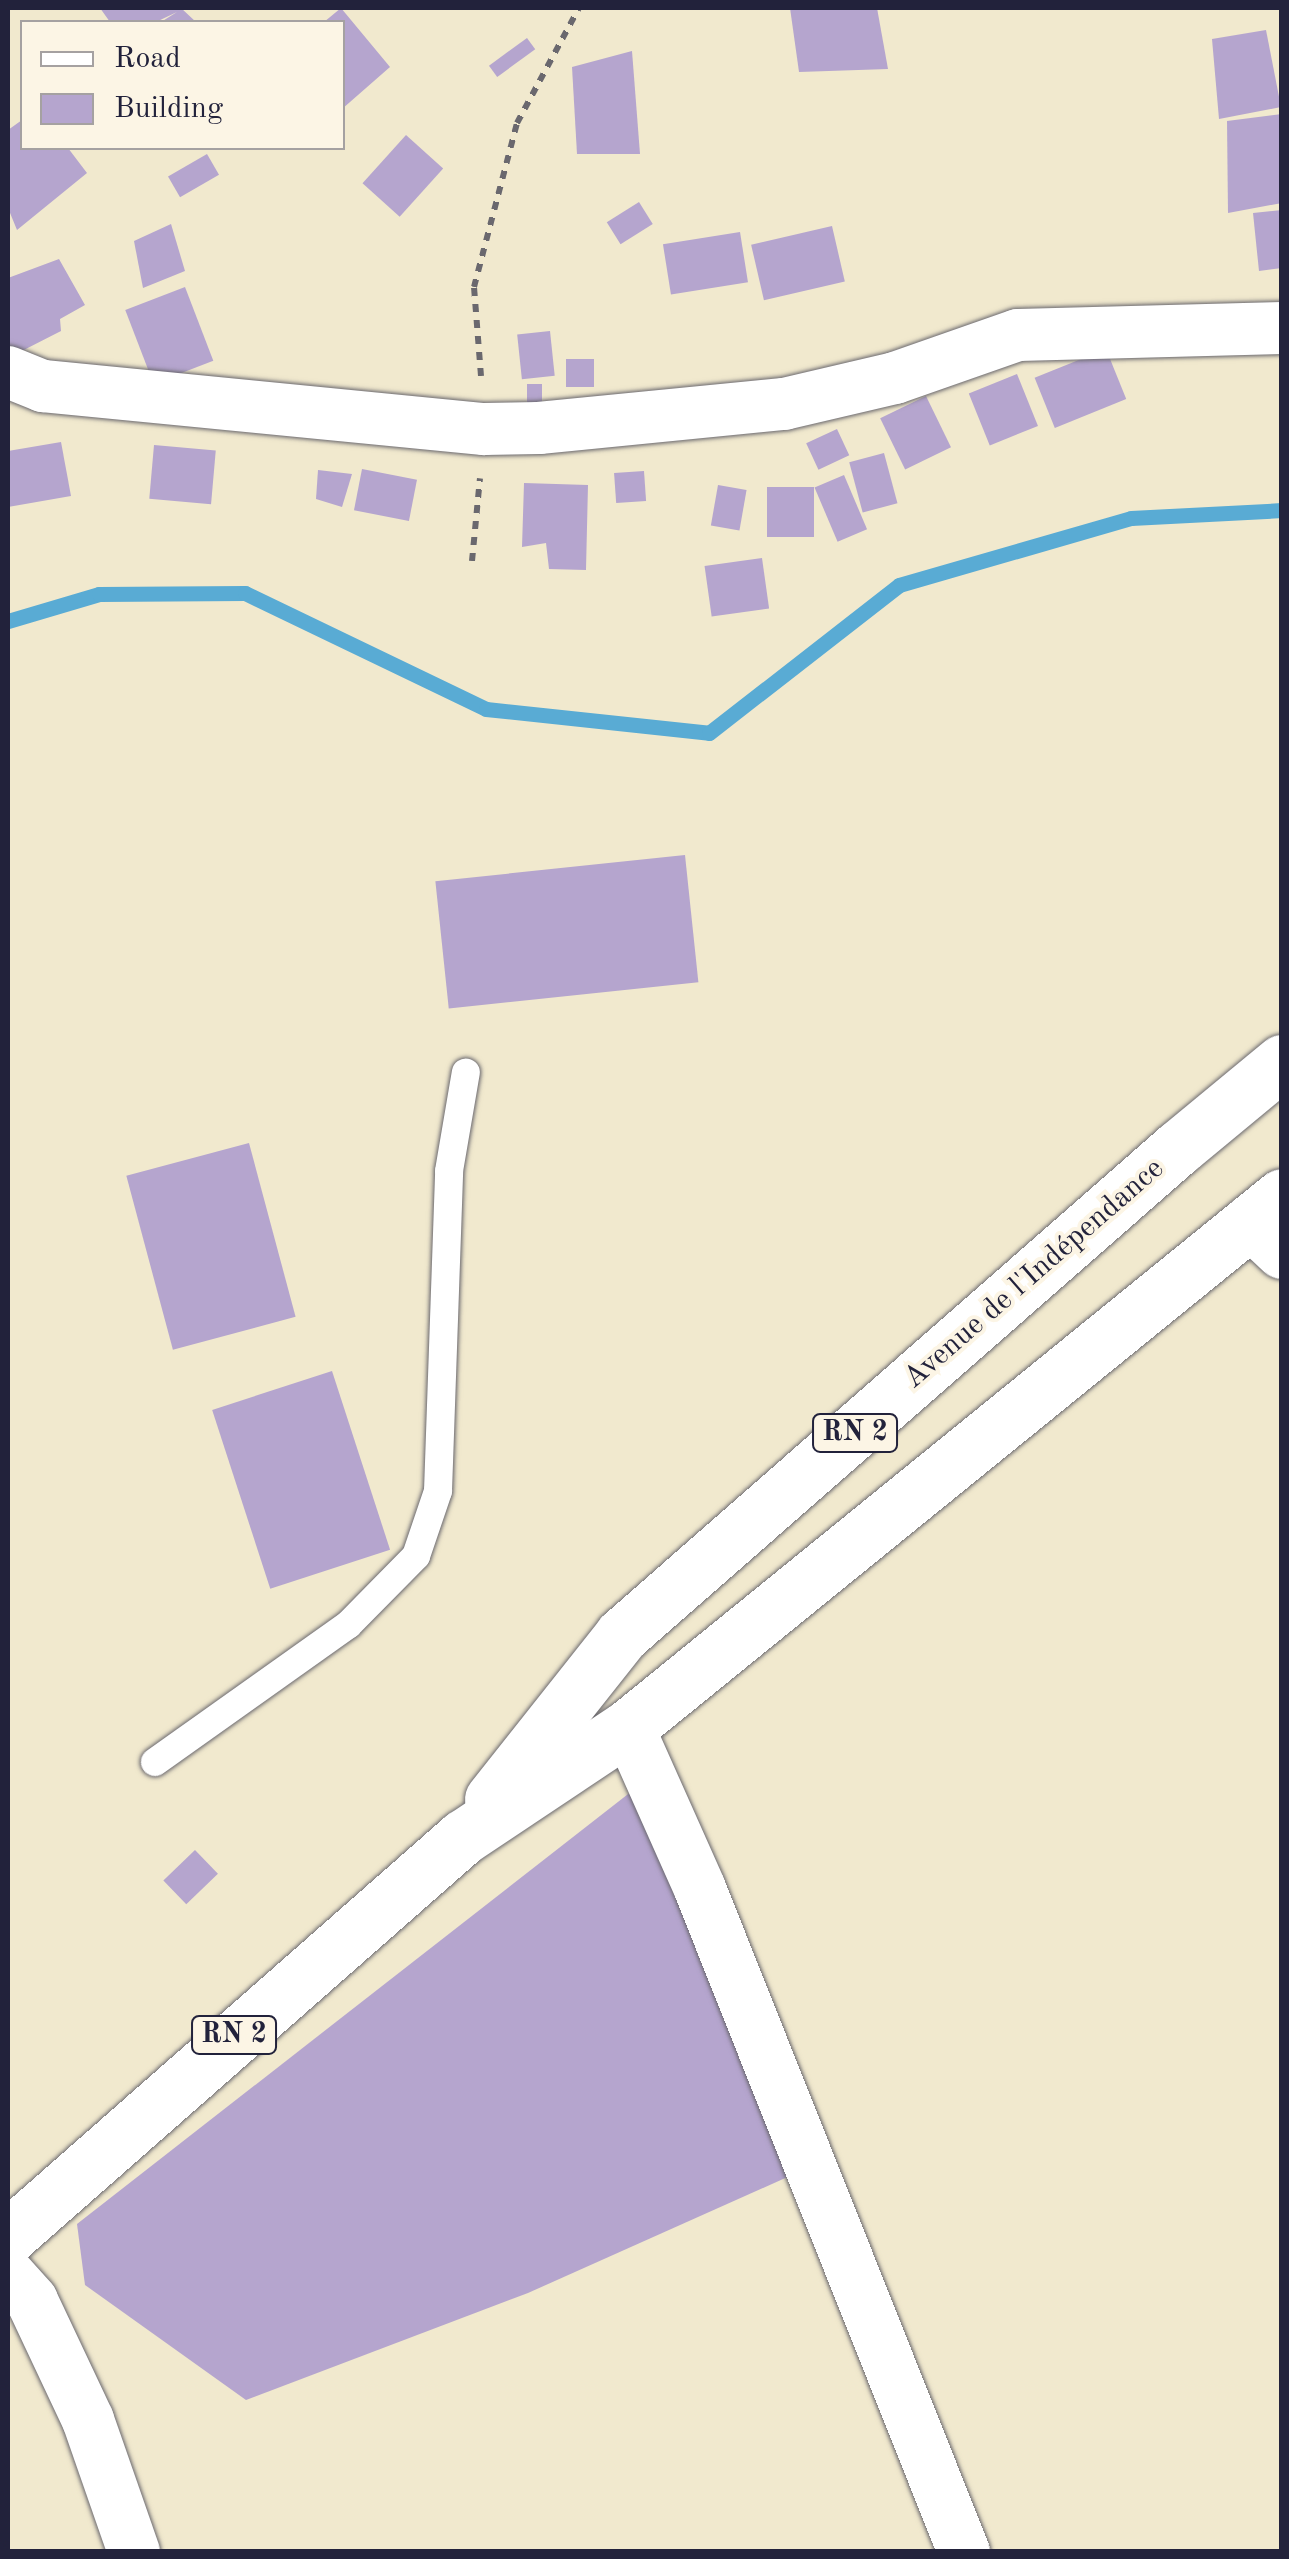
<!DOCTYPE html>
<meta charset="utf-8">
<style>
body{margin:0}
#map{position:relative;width:1289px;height:2559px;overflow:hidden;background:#f1e9ce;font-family:"Old Standard TT",serif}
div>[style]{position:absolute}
.stream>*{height:15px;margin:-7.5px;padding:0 7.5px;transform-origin:7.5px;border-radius:7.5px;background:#59abd4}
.building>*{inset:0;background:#b5a5ce;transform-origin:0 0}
.path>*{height:6px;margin-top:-3px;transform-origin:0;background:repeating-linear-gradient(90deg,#6a686e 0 8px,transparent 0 16px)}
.roads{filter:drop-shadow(0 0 2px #6a686e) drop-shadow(0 0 2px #6a686e)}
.lane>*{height:28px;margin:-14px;padding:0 14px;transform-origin:14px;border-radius:14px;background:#fff}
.street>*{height:52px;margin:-26px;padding:0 26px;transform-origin:26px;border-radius:26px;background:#fff}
.primary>*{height:55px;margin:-27.5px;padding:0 27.5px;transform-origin:27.5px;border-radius:27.5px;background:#fff}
span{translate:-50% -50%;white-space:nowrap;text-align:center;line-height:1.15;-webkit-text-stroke:8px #fcf5e5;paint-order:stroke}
.shield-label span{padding:2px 8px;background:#fcf5e5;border:2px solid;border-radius:8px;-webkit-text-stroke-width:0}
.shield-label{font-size:28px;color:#22223b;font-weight:700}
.street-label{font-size:30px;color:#22223b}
.frame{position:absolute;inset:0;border:10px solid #22223b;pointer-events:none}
.legend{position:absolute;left:20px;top:20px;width:325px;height:130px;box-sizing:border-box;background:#fcf5e5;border:2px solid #a5a1a1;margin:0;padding:12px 18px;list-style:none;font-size:30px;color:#22223b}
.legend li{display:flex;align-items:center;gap:20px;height:50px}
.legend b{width:50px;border:2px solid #a5a1a1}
</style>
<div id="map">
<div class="stream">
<i style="left:8px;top:621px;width:95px;rotate:-16.5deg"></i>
<i style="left:99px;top:594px;width:146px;rotate:-0.4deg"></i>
<i style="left:245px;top:593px;width:267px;rotate:25.7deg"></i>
<i style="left:486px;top:709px;width:224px;rotate:6.1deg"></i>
<i style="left:709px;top:733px;width:241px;rotate:-37.9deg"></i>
<i style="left:899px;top:585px;width:241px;rotate:-16.1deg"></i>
<i style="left:1131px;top:518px;width:151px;rotate:-3deg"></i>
</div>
<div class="building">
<i style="clip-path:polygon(100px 8px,181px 8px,196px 22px,161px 22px,177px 12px,156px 22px,110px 22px)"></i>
<i style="clip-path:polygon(341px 8px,390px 67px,342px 109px,342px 22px,324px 22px)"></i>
<i style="clip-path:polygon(790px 8px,877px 8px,888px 69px,799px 72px)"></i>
<i style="clip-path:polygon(1266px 30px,1281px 107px,1219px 119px,1212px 39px)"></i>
<i style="left:527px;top:38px;width:14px;height:47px;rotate:54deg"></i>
<i style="clip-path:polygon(632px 51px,640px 154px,577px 154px,572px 67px)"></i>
<i style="clip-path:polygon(1282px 114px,1282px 203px,1228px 213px,1227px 121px)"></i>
<i style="clip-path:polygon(22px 120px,22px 148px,68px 148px,87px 173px,17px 230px,8px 208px,8px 130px)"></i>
<i style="left:406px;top:135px;width:50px;height:65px;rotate:42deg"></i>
<i style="left:207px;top:154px;width:24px;height:45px;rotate:60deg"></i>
<i style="left:639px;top:202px;width:26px;height:38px;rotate:58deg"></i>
<i style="clip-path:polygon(1282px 210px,1282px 268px,1259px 271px,1253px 213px)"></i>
<i style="clip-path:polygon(171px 224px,185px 271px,143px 288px,134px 241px)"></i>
<i style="left:832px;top:226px;width:57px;height:83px;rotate:77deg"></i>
<i style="left:740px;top:232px;width:51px;height:78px;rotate:81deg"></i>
<i style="clip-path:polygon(59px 259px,85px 305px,60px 319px,61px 331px,12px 356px,8px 347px,8px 278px)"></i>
<i style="left:185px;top:287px;width:79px;height:64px;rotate:69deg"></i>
<i style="left:550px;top:331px;width:45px;height:33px;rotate:84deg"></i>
<i style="left:1106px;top:349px;width:54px;height:77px;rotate:68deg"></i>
<i style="left:594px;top:359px;width:28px;height:28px;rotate:90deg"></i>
<i style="left:1017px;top:374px;width:56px;height:52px;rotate:68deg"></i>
<i style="left:527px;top:384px;width:15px;height:32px"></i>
<i style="left:926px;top:396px;width:57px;height:51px;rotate:64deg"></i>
<i style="left:837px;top:429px;width:29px;height:34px;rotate:65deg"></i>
<i style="clip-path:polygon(61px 442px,71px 496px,8px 507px,8px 451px)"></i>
<i style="left:154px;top:445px;width:62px;height:54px;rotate:5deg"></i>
<i style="left:884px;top:453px;width:52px;height:36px;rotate:75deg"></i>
<i style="left:362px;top:469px;width:56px;height:42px;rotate:11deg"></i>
<i style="clip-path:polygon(318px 470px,352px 474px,342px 507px,316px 499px)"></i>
<i style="left:644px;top:471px;width:30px;height:30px;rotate:86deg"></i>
<i style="left:844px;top:475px;width:59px;height:32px;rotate:67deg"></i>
<i style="clip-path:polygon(524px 483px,588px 485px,586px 570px,549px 569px,546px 543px,522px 547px)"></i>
<i style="left:718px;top:485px;width:29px;height:41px;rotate:10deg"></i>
<i style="left:767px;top:487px;width:47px;height:50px"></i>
<i style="left:762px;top:558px;width:51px;height:58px;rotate:82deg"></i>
<i style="left:685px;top:855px;width:128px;height:251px;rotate:84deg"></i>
<i style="left:249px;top:1143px;width:180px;height:127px;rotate:75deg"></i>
<i style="left:332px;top:1371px;width:188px;height:126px;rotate:72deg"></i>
<i style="clip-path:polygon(632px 1791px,792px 2175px,528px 2293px,246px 2400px,85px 2285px,77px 2224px)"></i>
<i style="left:195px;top:1850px;width:33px;height:44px;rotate:46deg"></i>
</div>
<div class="path">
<i style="left:481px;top:376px;width:89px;rotate:-94.5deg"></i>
<i style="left:474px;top:287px;width:170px;rotate:-75.3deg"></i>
<i style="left:517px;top:123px;width:131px;rotate:-61.7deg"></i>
<i style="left:472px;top:561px;width:83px;rotate:-84.5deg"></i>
</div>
<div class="roads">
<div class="lane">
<i style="left:155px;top:1762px;width:237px;rotate:-35.4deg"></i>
<i style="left:348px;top:1625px;width:97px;rotate:-45.4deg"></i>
<i style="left:416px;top:1556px;width:69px;rotate:-71.3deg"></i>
<i style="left:438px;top:1491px;width:320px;rotate:-88deg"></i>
<i style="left:449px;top:1171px;width:100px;rotate:-80.3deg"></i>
</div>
<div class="street">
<i style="left:8px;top:372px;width:38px;rotate:22deg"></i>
<i style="left:43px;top:386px;width:443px;rotate:5.6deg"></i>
<i style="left:484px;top:429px;width:55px;rotate:-1deg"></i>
<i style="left:539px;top:428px;width:246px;rotate:-5.6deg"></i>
<i style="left:784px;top:404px;width:114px;rotate:-13.2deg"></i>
<i style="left:895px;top:378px;width:130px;rotate:-19.3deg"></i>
<i style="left:1018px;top:335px;width:264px;rotate:-1.5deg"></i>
<i style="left:1249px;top:1222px;width:45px;rotate:43.2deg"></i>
<i style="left:628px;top:1727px;width:177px;rotate:66deg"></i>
<i style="left:700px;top:1889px;width:714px;rotate:68.29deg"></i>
<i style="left:8px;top:2274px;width:36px;rotate:48deg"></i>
<i style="left:32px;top:2301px;width:132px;rotate:64.8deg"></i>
<i style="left:88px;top:2420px;width:140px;rotate:70.8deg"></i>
</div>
<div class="primary">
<i style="left:492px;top:1799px;width:209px;rotate:-51.6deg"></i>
<i style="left:622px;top:1635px;width:739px;rotate:-41.22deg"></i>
<i style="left:1178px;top:1148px;width:135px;rotate:-39.6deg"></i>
<i style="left:8px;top:2237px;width:606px;rotate:-41.32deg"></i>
<i style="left:463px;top:1837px;width:198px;rotate:-33.7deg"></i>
<i style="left:628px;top:1727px;width:842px;rotate:-39.07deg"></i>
</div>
</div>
<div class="shield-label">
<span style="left:855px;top:1433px">RN 2</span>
<span style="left:234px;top:2035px">RN 2</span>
</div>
<div class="street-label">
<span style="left:1034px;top:1274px;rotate:-41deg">Avenue de l'Indépendance</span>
</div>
<div class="frame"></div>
<ul class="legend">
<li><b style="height:12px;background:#fff"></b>Road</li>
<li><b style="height:28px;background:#b5a5ce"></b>Building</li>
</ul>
</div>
